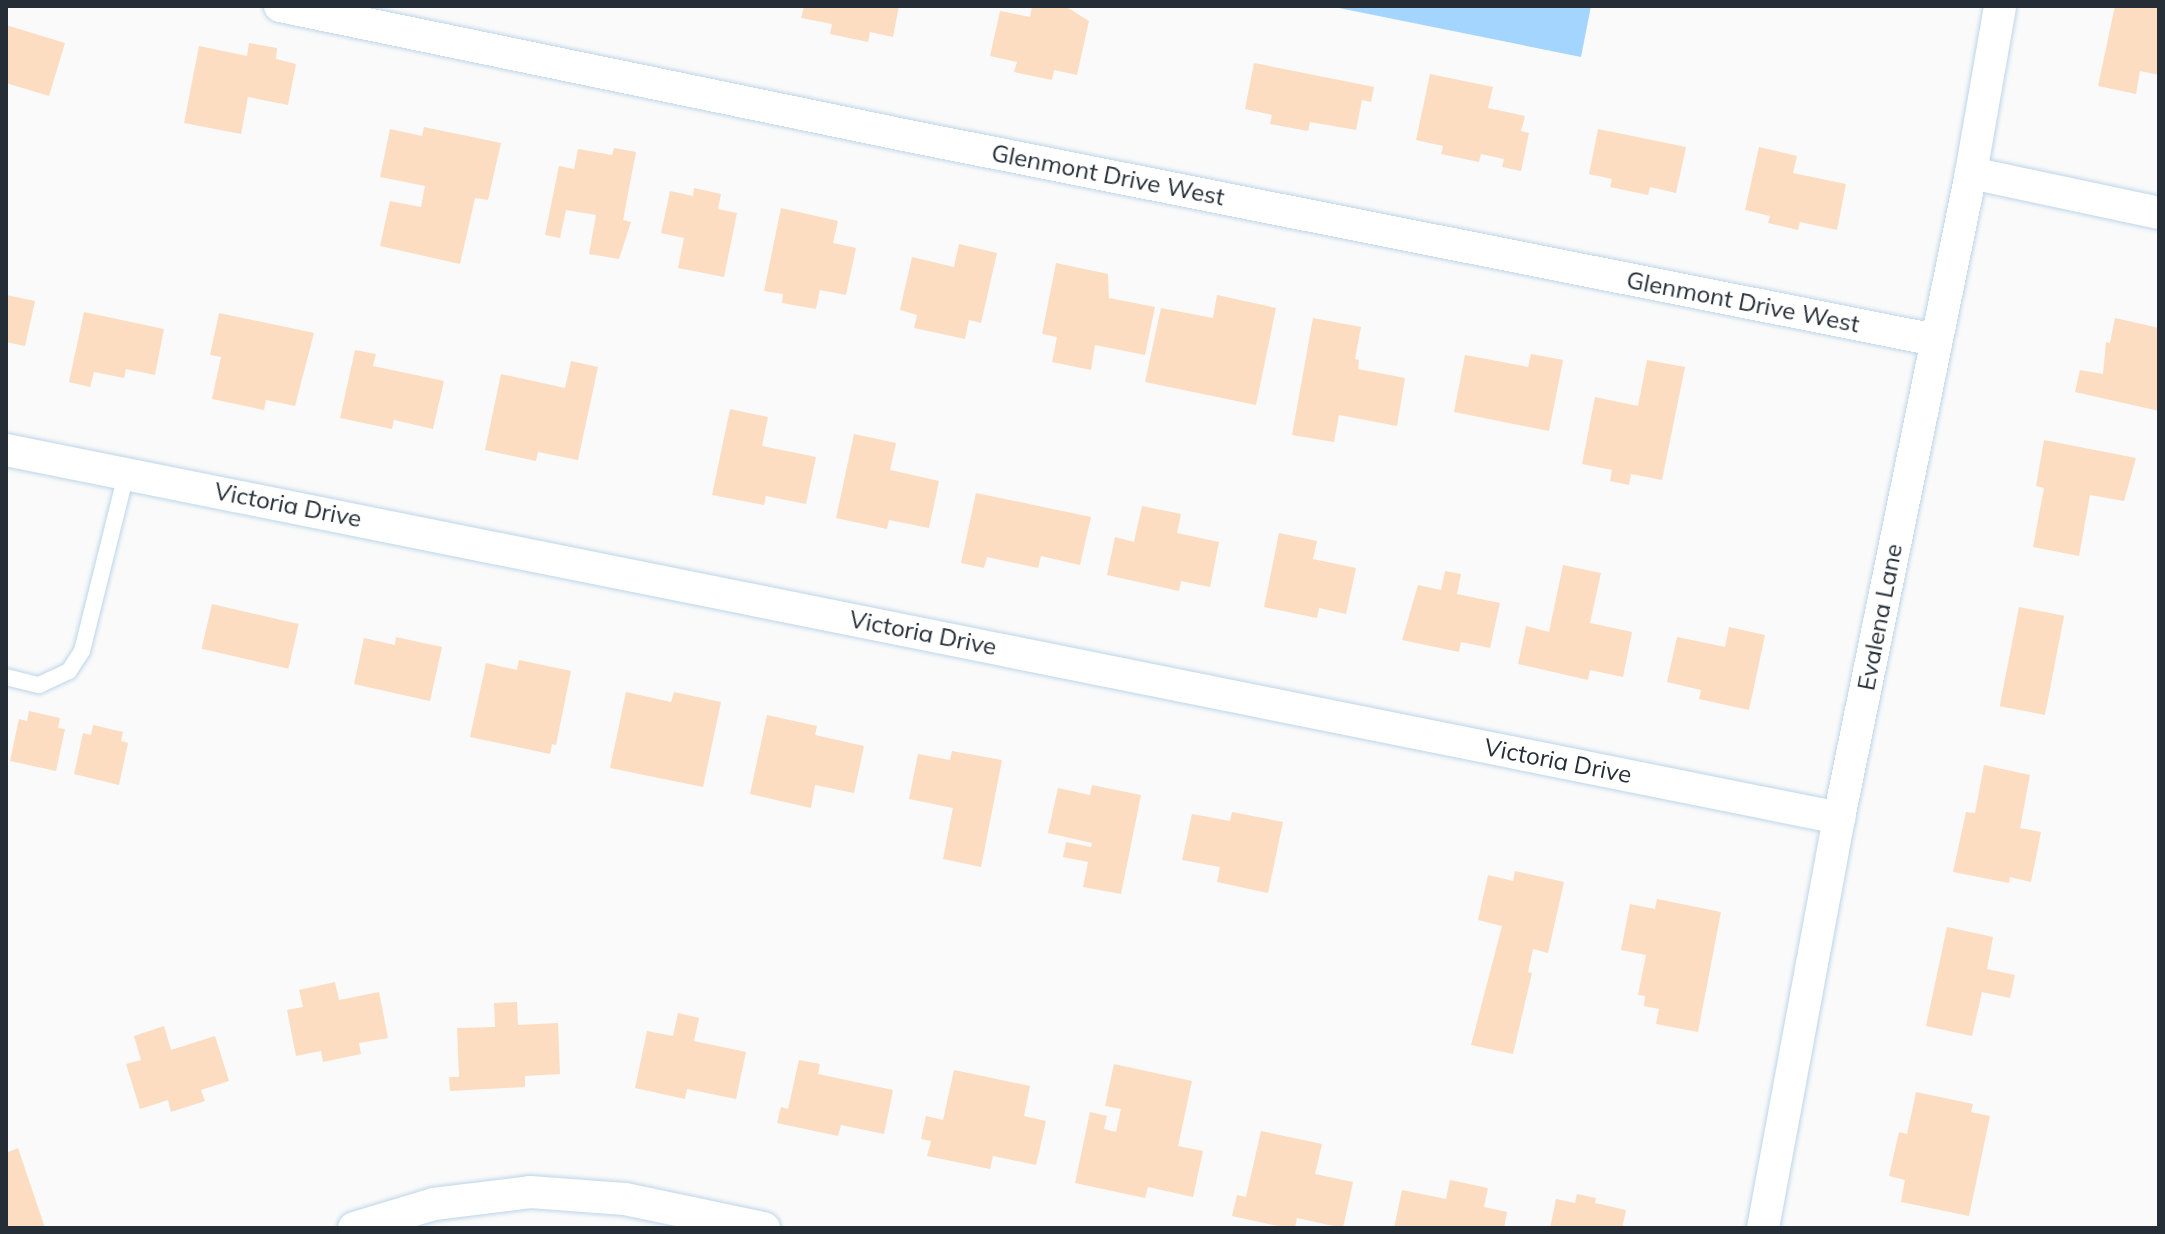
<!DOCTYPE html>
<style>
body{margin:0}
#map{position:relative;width:2165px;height:1234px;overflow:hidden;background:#fafafa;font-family:Mulish,sans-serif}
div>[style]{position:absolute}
.green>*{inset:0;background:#a4d5ff}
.building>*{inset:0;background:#fcddc1;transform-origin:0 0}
.roads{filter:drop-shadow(0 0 2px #bdd5e9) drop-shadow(0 0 2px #bdd5e9)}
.lane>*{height:16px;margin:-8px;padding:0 8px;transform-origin:8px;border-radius:8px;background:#fff}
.street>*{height:32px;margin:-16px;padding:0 16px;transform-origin:16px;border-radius:16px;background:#fff}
span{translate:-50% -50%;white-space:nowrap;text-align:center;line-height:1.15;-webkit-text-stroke:8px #fff;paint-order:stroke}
.street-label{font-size:24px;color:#252e36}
.frame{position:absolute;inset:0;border:8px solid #252e36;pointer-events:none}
</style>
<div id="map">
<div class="green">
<i style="clip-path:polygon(1329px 6px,1591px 6px,1581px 57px)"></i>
</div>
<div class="building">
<i style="clip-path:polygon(804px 6px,899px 6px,893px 37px,870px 32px,868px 42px,830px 34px,832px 24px,801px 18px)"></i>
<i style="clip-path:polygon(1032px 6px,1068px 8px,1089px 21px,1077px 75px,1054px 70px,1052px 80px,1014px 72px,1017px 62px,990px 56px,1000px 11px,1030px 17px)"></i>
<i style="clip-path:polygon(2115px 6px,2159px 6px,2159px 75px,2140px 71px,2136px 94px,2098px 86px)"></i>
<i style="clip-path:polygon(6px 25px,65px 43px,49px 96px,6px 83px)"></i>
<i style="clip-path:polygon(249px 43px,277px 48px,276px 59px,296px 64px,288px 105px,248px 97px,241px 134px,184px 123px,199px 46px,247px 56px)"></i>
<i style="clip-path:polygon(1254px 63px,1374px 87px,1371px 102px,1362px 100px,1356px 130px,1310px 122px,1308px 131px,1270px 124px,1272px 115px,1245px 109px)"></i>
<i style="clip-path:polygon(1430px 74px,1493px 87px,1488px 108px,1525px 116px,1521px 131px,1529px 133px,1521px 171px,1502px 167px,1504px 159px,1481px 154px,1479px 162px,1441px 154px,1443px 146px,1416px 140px)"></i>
<i style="clip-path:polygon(424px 127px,501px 143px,488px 200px,475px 198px,460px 264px,380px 246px,390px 201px,421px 207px,425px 186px,380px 177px,390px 129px,422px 136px)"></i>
<i style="clip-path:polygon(1598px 129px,1686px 147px,1676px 193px,1650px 187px,1648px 195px,1610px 187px,1612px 179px,1589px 174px)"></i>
<i style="clip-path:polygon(1759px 147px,1797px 156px,1793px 173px,1846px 184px,1837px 230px,1800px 222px,1798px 230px,1768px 223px,1770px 216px,1745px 210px)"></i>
<i style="clip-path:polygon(614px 148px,636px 152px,623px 220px,631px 222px,619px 259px,589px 254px,596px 215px,566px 210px,560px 238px,545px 235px,559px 166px,574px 169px,578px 149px,612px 155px)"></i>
<i style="clip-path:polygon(694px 188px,721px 194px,718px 209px,737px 213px,724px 277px,678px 268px,684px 238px,661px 233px,670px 191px,693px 196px)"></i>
<i style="clip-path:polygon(781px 208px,838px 221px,833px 243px,856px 248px,846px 295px,820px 290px,816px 309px,782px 303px,783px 294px,764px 291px)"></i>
<i style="clip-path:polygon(959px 244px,997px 253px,981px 323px,969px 320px,965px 339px,914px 328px,917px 315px,900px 310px,912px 257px,954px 267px)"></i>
<i style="clip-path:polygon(1056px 263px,1108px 274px,1109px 298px,1155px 307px,1145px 355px,1095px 345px,1091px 370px,1052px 362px,1057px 337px,1042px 334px)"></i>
<i style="clip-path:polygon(6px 295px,35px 301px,25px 346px,6px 342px)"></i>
<i style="clip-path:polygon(1217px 295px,1276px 308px,1256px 405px,1145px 382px,1161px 308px,1213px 318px)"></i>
<i style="clip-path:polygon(84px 312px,164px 329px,155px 375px,126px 369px,124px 378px,94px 372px,90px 387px,69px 382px)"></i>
<i style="clip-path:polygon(219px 313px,314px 333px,295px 406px,266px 400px,264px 410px,212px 399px,221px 357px,210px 355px)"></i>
<i style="clip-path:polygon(1313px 318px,1361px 327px,1355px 359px,1359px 360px,1358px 369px,1405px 378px,1397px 426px,1339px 415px,1334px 442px,1292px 435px)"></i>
<i style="clip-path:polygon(2115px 318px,2159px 328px,2159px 411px,2075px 392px,2080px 370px,2103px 374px,2106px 342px,2110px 343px)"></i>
<i style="clip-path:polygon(355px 350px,376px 354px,373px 366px,444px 381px,433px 429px,394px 420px,392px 429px,340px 418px)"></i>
<i style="clip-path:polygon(1531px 354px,1563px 360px,1549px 431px,1454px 412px,1465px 355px,1528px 367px)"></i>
<i style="clip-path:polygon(1647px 360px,1685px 367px,1662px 480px,1631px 474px,1629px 485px,1610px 481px,1612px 470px,1582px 464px,1595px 397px,1638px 406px)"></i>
<i style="clip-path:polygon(571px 361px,598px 367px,578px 460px,538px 452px,536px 461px,485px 450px,501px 374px,565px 388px)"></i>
<i style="clip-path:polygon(730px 409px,768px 417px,762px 446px,816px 457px,806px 504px,766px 496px,764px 505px,712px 495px)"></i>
<i style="clip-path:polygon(854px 434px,896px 443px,890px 470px,939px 481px,929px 528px,889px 520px,887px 529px,836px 518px)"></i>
<i style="clip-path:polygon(2044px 440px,2136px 458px,2124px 501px,2090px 495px,2079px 556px,2033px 547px,2044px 488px,2036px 486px)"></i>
<i style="clip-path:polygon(976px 493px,1091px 517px,1080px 565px,1041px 556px,1038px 568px,987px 557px,984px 568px,961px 563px)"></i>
<i style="clip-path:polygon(1142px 506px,1181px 514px,1177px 533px,1219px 542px,1210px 587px,1181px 581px,1179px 591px,1107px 575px,1115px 537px,1134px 542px)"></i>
<i style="clip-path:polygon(1279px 533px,1317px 541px,1313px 559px,1356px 568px,1346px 614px,1319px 608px,1317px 618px,1264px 607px)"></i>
<i style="clip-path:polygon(1563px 565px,1601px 573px,1590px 623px,1632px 632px,1623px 677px,1590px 670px,1588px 680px,1518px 664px,1526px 626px,1549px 632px)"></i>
<i style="clip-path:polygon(1445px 571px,1461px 574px,1457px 594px,1500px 603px,1490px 648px,1461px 642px,1459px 652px,1402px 640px,1418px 585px,1441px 590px)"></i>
<i style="left:212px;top:604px;width:89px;height:46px;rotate:13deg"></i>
<i style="left:2019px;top:607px;width:46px;height:101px;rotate:11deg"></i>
<i style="clip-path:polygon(1729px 627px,1765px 635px,1749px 710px,1699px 699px,1701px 690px,1667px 682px,1677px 637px,1725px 647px)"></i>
<i style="clip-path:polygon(396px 637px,442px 647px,430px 701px,354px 684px,364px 638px,395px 645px)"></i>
<i style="clip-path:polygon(519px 660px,571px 671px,556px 745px,552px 744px,550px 754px,470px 737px,486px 663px,517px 670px)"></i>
<i style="clip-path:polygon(626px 692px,671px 702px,674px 692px,721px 702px,703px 787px,610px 768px)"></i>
<i style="clip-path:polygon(29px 711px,60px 718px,58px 728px,65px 729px,56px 771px,10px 761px,19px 719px,27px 721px)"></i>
<i style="clip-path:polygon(767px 715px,817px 726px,815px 735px,864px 746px,854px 793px,815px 785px,811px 808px,750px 794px)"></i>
<i style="clip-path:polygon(93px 725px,123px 732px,121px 741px,128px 743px,119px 785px,74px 774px,83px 733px,91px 735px)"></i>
<i style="clip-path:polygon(952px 751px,1002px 760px,981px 867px,943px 859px,953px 808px,909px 799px,918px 754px,950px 760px)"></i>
<i style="clip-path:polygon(1984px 765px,2030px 775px,2020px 828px,2041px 832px,2031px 882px,2010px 877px,2009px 883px,1953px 872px,1966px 812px,1975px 813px)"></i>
<i style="clip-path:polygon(1092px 785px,1141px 795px,1121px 894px,1083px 887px,1088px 862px,1063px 857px,1066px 842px,1091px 847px,1092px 843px,1048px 833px,1058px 788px,1090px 795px)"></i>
<i style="clip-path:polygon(1232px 812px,1283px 822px,1268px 893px,1217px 882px,1220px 867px,1182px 860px,1192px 814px,1230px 821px)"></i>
<i style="clip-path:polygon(1515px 871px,1564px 882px,1548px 953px,1533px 949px,1528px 972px,1532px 973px,1513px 1054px,1471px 1045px,1502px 926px,1478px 920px,1488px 875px,1513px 881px)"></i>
<i style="clip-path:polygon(1657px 899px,1721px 912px,1698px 1032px,1656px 1024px,1659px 1009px,1644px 1006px,1645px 996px,1638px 995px,1646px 955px,1621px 950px,1630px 904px,1655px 909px)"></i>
<i style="clip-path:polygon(1947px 927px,1993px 937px,1987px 969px,2015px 975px,2010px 998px,1982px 992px,1972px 1036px,1926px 1026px)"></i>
<i style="clip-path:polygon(335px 982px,339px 1000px,379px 992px,388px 1038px,359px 1043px,361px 1054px,323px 1062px,321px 1051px,296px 1056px,287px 1010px,303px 1007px,299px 990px)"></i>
<i style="clip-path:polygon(517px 1002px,518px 1025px,558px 1023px,560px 1074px,525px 1076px,525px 1087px,450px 1091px,449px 1077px,459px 1077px,457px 1028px,495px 1027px,494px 1003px)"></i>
<i style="clip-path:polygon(678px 1013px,699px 1018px,694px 1041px,746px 1052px,736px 1099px,687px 1089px,685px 1099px,635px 1088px,647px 1031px,673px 1036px)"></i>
<i style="clip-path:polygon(164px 1026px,171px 1050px,215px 1036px,229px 1081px,201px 1090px,205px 1101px,171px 1112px,168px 1100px,140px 1109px,126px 1064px,141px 1060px,134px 1036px)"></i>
<i style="clip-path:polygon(799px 1060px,820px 1064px,818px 1074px,893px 1090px,884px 1134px,841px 1125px,838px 1136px,777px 1123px,781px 1107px,788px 1109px)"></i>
<i style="clip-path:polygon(1114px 1064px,1192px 1081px,1178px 1146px,1203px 1151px,1193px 1197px,1148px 1187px,1145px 1198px,1075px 1183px,1090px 1112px,1107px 1116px,1104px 1129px,1116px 1132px,1121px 1109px,1105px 1106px)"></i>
<i style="clip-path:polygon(954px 1070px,1030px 1086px,1024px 1116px,1046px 1121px,1036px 1165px,993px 1156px,990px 1169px,927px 1156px,931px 1141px,921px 1139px,926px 1116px,943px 1120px)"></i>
<i style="clip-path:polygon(1916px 1092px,1973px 1104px,1971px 1112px,1990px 1116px,1969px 1216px,1901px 1202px,1905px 1180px,1889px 1176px,1899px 1132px,1907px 1134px)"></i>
<i style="clip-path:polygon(1261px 1131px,1322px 1144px,1315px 1174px,1353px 1182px,1343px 1228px,1297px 1218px,1295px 1228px,1287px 1228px,1232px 1216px,1237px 1195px,1246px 1197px)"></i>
<i style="clip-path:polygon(18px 1148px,45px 1228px,6px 1228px,6px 1153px)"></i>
<i style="clip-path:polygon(1450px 1180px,1488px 1188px,1484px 1207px,1507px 1212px,1504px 1228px,1394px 1228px,1402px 1190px,1446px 1199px)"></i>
<i style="clip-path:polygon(1577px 1194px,1596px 1198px,1595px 1203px,1626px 1210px,1622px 1228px,1550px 1228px,1556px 1199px,1575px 1203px)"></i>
</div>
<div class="roads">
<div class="lane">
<i style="left:6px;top:677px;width:34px;rotate:14deg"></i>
<i style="left:39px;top:685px;width:33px;rotate:-25deg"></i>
<i style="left:69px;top:671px;width:24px;rotate:-57deg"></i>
<i style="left:82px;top:651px;width:182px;rotate:-76deg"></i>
</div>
<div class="street">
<i style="left:280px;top:6px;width:637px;rotate:11.68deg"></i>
<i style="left:904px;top:135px;width:1052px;rotate:11.24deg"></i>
<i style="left:1971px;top:173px;width:192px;rotate:12deg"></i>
<i style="left:6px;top:450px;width:1870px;rotate:11.35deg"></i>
<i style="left:354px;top:1228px;width:84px;rotate:-16.7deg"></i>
<i style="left:434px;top:1204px;width:97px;rotate:-7.1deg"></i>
<i style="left:530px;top:1192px;width:95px;rotate:4.2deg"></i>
<i style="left:625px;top:1199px;width:142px;rotate:11.8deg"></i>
<i style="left:1763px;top:1228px;width:417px;rotate:-79.5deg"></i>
<i style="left:1839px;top:818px;width:658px;rotate:-78.43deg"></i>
<i style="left:1971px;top:173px;width:169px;rotate:-80.1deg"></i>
</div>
</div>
<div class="street-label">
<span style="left:1108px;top:175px;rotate:11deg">Glenmont Drive West</span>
<span style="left:1743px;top:302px;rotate:11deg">Glenmont Drive West</span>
<span style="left:288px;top:505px;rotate:11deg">Victoria Drive</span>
<span style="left:1880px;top:617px;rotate:-79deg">Evalena Lane</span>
<span style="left:923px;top:633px;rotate:11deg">Victoria Drive</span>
<span style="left:1558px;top:761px;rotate:11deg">Victoria Drive</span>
</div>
<div class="frame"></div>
</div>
